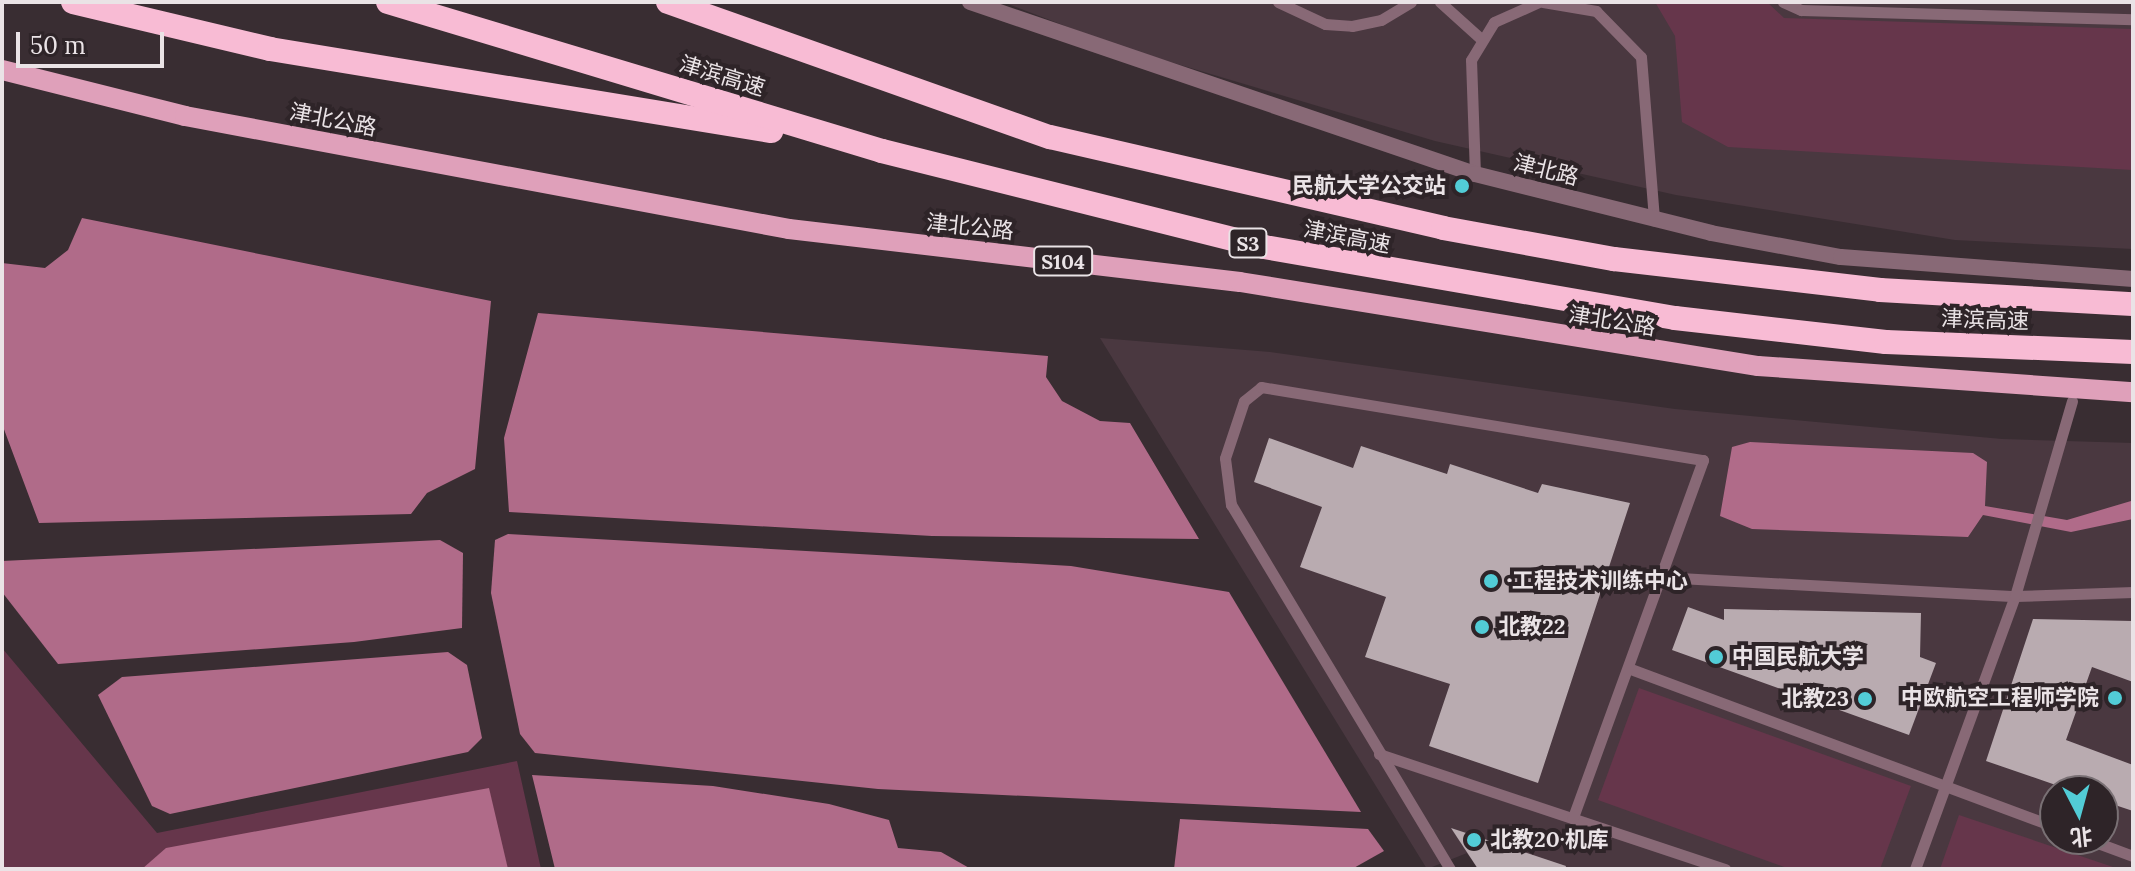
<!DOCTYPE html>
<meta charset="utf-8">
<style>
body{margin:0}
#map{position:relative;width:2135px;height:871px;overflow:hidden;background:#392d32;font-family:Lora,"Noto Sans SC",serif}
div>[style]{position:absolute}
.built>*{inset:0;background:#4a3840}
.green>*{inset:0;background:#66364b}
.water>*{inset:0;background:#b06b89}
.building>*{inset:0;background:#b9abb0}
.service>*{height:11px;margin:-5.5px;padding:0 5.5px;transform-origin:5.5px;border-radius:5.5px;background:#886976}
.tertiary>*{height:16px;margin:-8px;padding:0 8px;transform-origin:8px;border-radius:8px;background:#886976}
.primary>*{height:20px;margin:-10px;padding:0 10px;transform-origin:10px;border-radius:10px;background:#dfa0ba}
.motorway>*{height:24px;margin:-12px;padding:0 12px;transform-origin:12px;border-radius:12px;background:#f8bbd4}
.dots>*{width:22px;height:22px;translate:-50% -50%;box-sizing:border-box;border:4px solid #2e2428;border-radius:50%}
span{translate:-50% -50%;white-space:nowrap;text-align:center;line-height:1.15;-webkit-text-stroke:8px #2e2428;paint-order:stroke}
.shield-label span{padding:2px 6px;background:#2e2428;border:2px solid;border-radius:6px;-webkit-text-stroke-width:0}
.shield-label{font-size:20px;color:#eae3e6;font-weight:700}
.street-label{font-size:22px;color:#eae3e6}
.poi-label{font-size:22px;color:#eae3e6;font-weight:700}
.right{translate:-100% -50%;text-align:right}
.left{translate:0 -50%;text-align:left}
.frame{position:absolute;inset:0;border:4px solid #eae3e6;pointer-events:none}
.north{position:absolute;left:2039px;top:775px;width:80px;height:80px;box-sizing:border-box;background:#2e2428;border:2px solid #797074;border-radius:50%;rotate:174deg;font-size:22px;font-weight:700;line-height:32px;text-align:center;color:#eae3e6}
.north::after{content:'';display:block;margin:auto;width:28px;height:36px;background:#52ccd6;clip-path:polygon(50% 0,100% 100%,50% 72%,0 100%)}
.scale{position:absolute;left:16px;top:32px;width:148px;height:36px;box-sizing:border-box;border:4px solid #eae3e6;border-top:0;padding-left:10px;font-size:24px;line-height:28px;white-space:nowrap;color:#eae3e6;-webkit-text-stroke:6px #2e2428;paint-order:stroke}
</style>
<div id="map">
<div class="built">
<i style="clip-path:polygon(1003px 2px,2133px 2px,2133px 249px,1955px 240px,1676px 195px,1435px 141px,1120px 47px)"></i>
<i style="clip-path:polygon(evenodd,1100px 338px,1270px 352px,1675px 409px,2002px 439px,2133px 443px,2133px 869px,1478px 869px,1467px 853px,1427px 869px,1100px 338px,2055px 791px,2103px 791px,2103px 839px,2055px 839px,2055px 791px)"></i>
</div>
<div class="green">
<i style="clip-path:polygon(1655px 2px,1767px 2px,1784px 18px,2133px 29px,2133px 170px,1728px 147px,1682px 122px,1675px 36px)"></i>
<i style="clip-path:polygon(2px 648px,157px 833px,517px 761px,541px 869px,2px 869px)"></i>
<i style="clip-path:polygon(1639px 688px,1911px 786px,1880px 869px,1790px 869px,1598px 800px)"></i>
<i style="clip-path:polygon(1959px 815px,2119px 869px,1940px 869px)"></i>
</div>
<div class="water">
<i style="clip-path:polygon(82px 218px,491px 301px,475px 469px,427px 493px,411px 514px,39px 523px,2px 424px,2px 263px,45px 268px,68px 250px)"></i>
<i style="clip-path:polygon(538px 313px,1048px 356px,1046px 377px,1062px 401px,1100px 421px,1130px 423px,1199px 539px,932px 536px,509px 512px,504px 438px)"></i>
<i style="clip-path:polygon(1750px 442px,1973px 453px,1987px 462px,1985px 506px,2067px 520px,2131px 501px,2133px 519px,2071px 532px,1983px 515px,1968px 537px,1752px 529px,1720px 516px,1732px 447px)"></i>
<i style="clip-path:polygon(508px 534px,1071px 566px,1229px 592px,1361px 812px,878px 789px,535px 753px,520px 734px,491px 593px,495px 540px)"></i>
<i style="clip-path:polygon(440px 540px,463px 553px,462px 628px,354px 642px,58px 664px,2px 592px,2px 561px)"></i>
<i style="clip-path:polygon(448px 652px,467px 665px,482px 738px,468px 752px,170px 814px,152px 806px,98px 695px,122px 677px)"></i>
<i style="clip-path:polygon(532px 775px,713px 786px,829px 804px,889px 820px,898px 848px,941px 852px,971px 869px,555px 869px)"></i>
<i style="clip-path:polygon(489px 788px,508px 869px,142px 869px,166px 848px)"></i>
<i style="clip-path:polygon(1180px 819px,1368px 829px,1384px 851px,1352px 869px,1174px 869px)"></i>
</div>
<div class="building">
<i style="clip-path:polygon(1269px 438px,1353px 468px,1361px 446px,1447px 474px,1450px 464px,1538px 493px,1542px 484px,1630px 503px,1538px 783px,1429px 746px,1450px 684px,1365px 657px,1386px 597px,1300px 567px,1322px 507px,1254px 482px)"></i>
<i style="clip-path:polygon(1688px 607px,1724px 620px,1724px 609px,1921px 613px,1920px 657px,1936px 663px,1909px 735px,1672px 650px)"></i>
<i style="clip-path:polygon(2033px 619px,2133px 621px,2133px 682px,2092px 667px,2066px 740px,2133px 765px,2133px 811px,2103px 801px,2103px 791px,2073px 791px,1986px 761px)"></i>
<i style="clip-path:polygon(1451px 828px,1566px 866px,1565px 869px,1478px 869px)"></i>
</div>
<div class="service">
<i style="left:1278px;top:2px;width:52px;rotate:25.1deg"></i>
<i style="left:1325px;top:24px;width:27px;rotate:4deg"></i>
<i style="left:1352px;top:26px;width:30px;rotate:-12deg"></i>
<i style="left:1381px;top:20px;width:35px;rotate:-31deg"></i>
<i style="left:1440px;top:2px;width:54px;rotate:42deg"></i>
<i style="left:1543px;top:2px;width:54px;rotate:9.6deg"></i>
<i style="left:1596px;top:11px;width:64px;rotate:45.6deg"></i>
<i style="left:1641px;top:57px;width:164px;rotate:85.4deg"></i>
<i style="left:1783px;top:2px;width:20px;rotate:24deg"></i>
<i style="left:1801px;top:10px;width:332px;rotate:1.6deg"></i>
<i style="left:1475px;top:174px;width:114px;rotate:-92deg"></i>
<i style="left:1471px;top:60px;width:44px;rotate:-58.8deg"></i>
<i style="left:1494px;top:22px;width:49px;rotate:-24deg"></i>
<i style="left:1661px;top:577px;width:355px;rotate:3.1deg"></i>
<i style="left:2015px;top:596px;width:118px;rotate:-1.9deg"></i>
<i style="left:1628px;top:668px;width:456px;rotate:20.4deg"></i>
<i style="left:1379px;top:754px;width:365px;rotate:18.4deg"></i>
<i style="left:2087px;top:839px;width:49px;rotate:20.3deg"></i>
<i style="left:1450px;top:869px;width:425px;rotate:-121deg"></i>
<i style="left:1231px;top:505px;width:47px;rotate:-97.3deg"></i>
<i style="left:1225px;top:458px;width:60px;rotate:-71.6deg"></i>
<i style="left:1244px;top:401px;width:22px;rotate:-39deg"></i>
<i style="left:1261px;top:387px;width:448px;rotate:9.4deg"></i>
<i style="left:1703px;top:460px;width:381px;rotate:110deg"></i>
<i style="left:1915px;top:869px;width:291px;rotate:-69.9deg"></i>
<i style="left:2015px;top:596px;width:203px;rotate:-73.7deg"></i>
</div>
<div class="tertiary">
<i style="left:970px;top:2px;width:533px;rotate:18.81deg"></i>
<i style="left:1475px;top:174px;width:243px;rotate:14deg"></i>
<i style="left:1711px;top:233px;width:132px;rotate:10.5deg"></i>
<i style="left:1841px;top:257px;width:293px;rotate:4.3deg"></i>
</div>
<div class="primary">
<i style="left:2px;top:70px;width:189px;rotate:14.1deg"></i>
<i style="left:185px;top:116px;width:614px;rotate:10.6deg"></i>
<i style="left:789px;top:229px;width:454px;rotate:6.7deg"></i>
<i style="left:1240px;top:282px;width:525px;rotate:9.21deg"></i>
<i style="left:1758px;top:366px;width:376px;rotate:4deg"></i>
</div>
<div class="motorway">
<i style="left:73px;top:2px;width:203px;rotate:13.4deg"></i>
<i style="left:270px;top:49px;width:508px;rotate:9.3deg"></i>
<i style="left:388px;top:2px;width:516px;rotate:16.78deg"></i>
<i style="left:882px;top:151px;width:394px;rotate:14.1deg"></i>
<i style="left:1264px;top:247px;width:417px;rotate:9.8deg"></i>
<i style="left:1675px;top:318px;width:212px;rotate:6.5deg"></i>
<i style="left:1886px;top:342px;width:247px;rotate:2.3deg"></i>
<i style="left:668px;top:2px;width:405px;rotate:19.5deg"></i>
<i style="left:1050px;top:137px;width:403px;rotate:13deg"></i>
<i style="left:1443px;top:228px;width:174px;rotate:10.3deg"></i>
<i style="left:1614px;top:259px;width:268px;rotate:6.6deg"></i>
<i style="left:1880px;top:290px;width:253px;rotate:3.2deg"></i>
</div>
<div class="dots">
<i style="left:1462px;top:186px;background:#52ccd6"></i>
<i style="left:1491px;top:581px;background:#52ccd6"></i>
<i style="left:1482px;top:627px;background:#52ccd6"></i>
<i style="left:1716px;top:657px;background:#52ccd6"></i>
<i style="left:2115px;top:698px;background:#52ccd6"></i>
<i style="left:1865px;top:699px;background:#52ccd6"></i>
<i style="left:1474px;top:840px;background:#52ccd6"></i>
</div>
<div class="shield-label">
<span style="left:1248px;top:243px">S3</span>
<span style="left:1063px;top:261px">S104</span>
</div>
<div class="street-label">
<span style="left:722px;top:76px;rotate:17deg">津滨高速</span>
<span style="left:333px;top:120px;rotate:11deg">津北公路</span>
<span style="left:1546px;top:170px;rotate:14deg">津北路</span>
<span style="left:970px;top:227px;rotate:6deg">津北公路</span>
<span style="left:1347px;top:237px;rotate:11deg">津滨高速</span>
<span style="left:1985px;top:320px;rotate:2deg">津滨高速</span>
<span style="left:1612px;top:321px;rotate:9deg">津北公路</span>
</div>
<div class="poi-label">
<span class="right" style="left:1446px;top:186px">民航大学公交站</span>
<span class="left" style="left:1507px;top:581px">·工程技术训练中心</span>
<span class="left" style="left:1498px;top:627px">北教22</span>
<span class="left" style="left:1732px;top:657px">中国民航大学</span>
<span class="right" style="left:2099px;top:698px">中欧航空工程师学院</span>
<span class="right" style="left:1849px;top:699px">北教23</span>
<span class="left" style="left:1490px;top:840px">北教20·机库</span>
</div>
<div class="frame"></div>
<div class="north">北</div>
<div class="scale">50 m</div>
</div>
